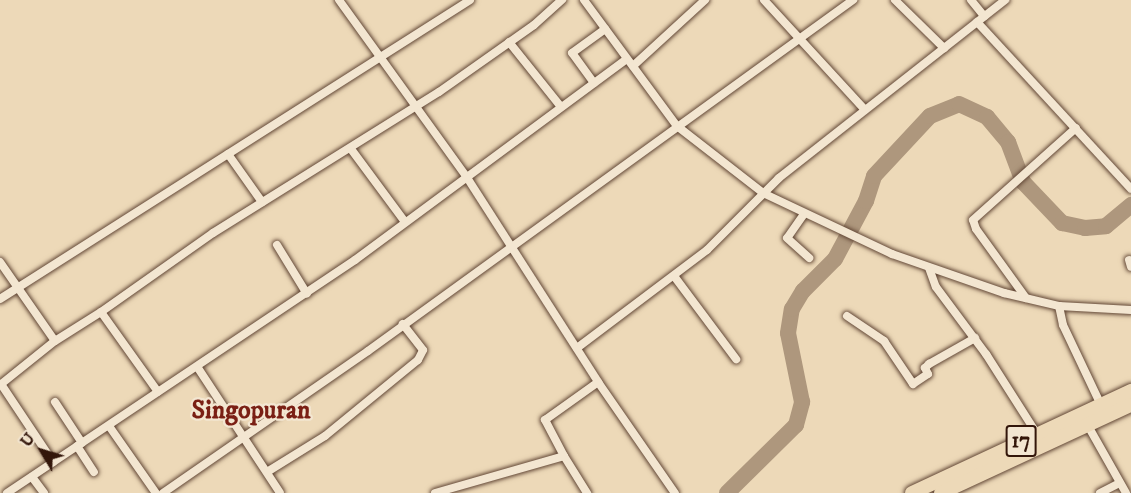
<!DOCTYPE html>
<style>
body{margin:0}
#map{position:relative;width:1131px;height:493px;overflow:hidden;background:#edd9b8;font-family:"IM FELL DW Pica",serif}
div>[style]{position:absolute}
.river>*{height:16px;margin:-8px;padding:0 8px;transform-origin:8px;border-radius:8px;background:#ae977d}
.roads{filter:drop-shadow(0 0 2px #624736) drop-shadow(0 0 2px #624736)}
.minor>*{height:8px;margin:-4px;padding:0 4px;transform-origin:4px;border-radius:4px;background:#f3e6d1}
.trunk>*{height:14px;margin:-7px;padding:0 7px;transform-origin:7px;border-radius:7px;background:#edd9b8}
span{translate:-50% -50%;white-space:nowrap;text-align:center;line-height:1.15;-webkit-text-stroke:4.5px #f3e6d1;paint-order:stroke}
.shield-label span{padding:2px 4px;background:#f3e6d1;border:2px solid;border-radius:4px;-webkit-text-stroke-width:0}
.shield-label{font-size:21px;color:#33160a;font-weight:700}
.quarter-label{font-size:26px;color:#7a1f14;font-weight:700}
.north{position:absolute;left:12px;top:421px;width:60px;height:60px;-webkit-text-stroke:4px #f3e6d1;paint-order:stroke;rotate:308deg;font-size:16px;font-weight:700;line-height:24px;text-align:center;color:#33160a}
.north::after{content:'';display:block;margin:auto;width:21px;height:27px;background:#33160a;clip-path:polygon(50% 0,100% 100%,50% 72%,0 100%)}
</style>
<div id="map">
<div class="river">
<i style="left:727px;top:493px;width:97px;rotate:-44.6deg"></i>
<i style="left:796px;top:425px;width:24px;rotate:-75deg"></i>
<i style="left:802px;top:402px;width:70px;rotate:-101.5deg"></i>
<i style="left:788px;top:333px;width:24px;rotate:-81deg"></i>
<i style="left:792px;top:309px;width:21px;rotate:-59deg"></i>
<i style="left:803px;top:291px;width:45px;rotate:-45deg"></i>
<i style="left:835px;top:259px;width:66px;rotate:-61.9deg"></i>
<i style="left:866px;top:201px;width:26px;rotate:-72deg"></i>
<i style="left:874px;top:176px;width:82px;rotate:-47deg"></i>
<i style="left:930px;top:116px;width:31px;rotate:-22deg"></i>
<i style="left:959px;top:104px;width:31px;rotate:25deg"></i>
<i style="left:987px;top:117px;width:33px;rotate:50deg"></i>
<i style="left:1008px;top:142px;width:43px;rotate:69.4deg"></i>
<i style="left:1023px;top:182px;width:57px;rotate:46.4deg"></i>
<i style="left:1062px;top:223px;width:24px;rotate:12deg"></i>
<i style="left:1085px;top:228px;width:21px;rotate:-5deg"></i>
<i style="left:1106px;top:226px;width:33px;rotate:-40deg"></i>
</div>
<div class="roads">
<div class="minor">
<i style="left:339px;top:0;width:217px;rotate:54.2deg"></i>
<i style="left:466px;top:176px;width:245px;rotate:57.3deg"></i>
<i style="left:598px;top:382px;width:135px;rotate:55.3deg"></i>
<i style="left:584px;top:0;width:157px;rotate:53.6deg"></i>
<i style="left:677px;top:126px;width:109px;rotate:37.9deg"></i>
<i style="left:763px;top:193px;width:143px;rotate:25.3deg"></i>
<i style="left:892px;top:254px;width:119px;rotate:19.2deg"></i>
<i style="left:1004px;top:293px;width:57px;rotate:13.3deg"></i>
<i style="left:1059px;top:306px;width:72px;rotate:3.2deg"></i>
<i style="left:764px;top:0;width:149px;rotate:47.4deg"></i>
<i style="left:895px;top:0;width:69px;rotate:44.4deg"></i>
<i style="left:971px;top:0;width:21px;rotate:51deg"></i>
<i style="left:977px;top:22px;width:227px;rotate:47.3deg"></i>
<i style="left:509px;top:42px;width:83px;rotate:51.3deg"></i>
<i style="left:633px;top:66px;width:98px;rotate:-42.5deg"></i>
<i style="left:594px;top:83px;width:37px;rotate:-126deg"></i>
<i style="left:572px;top:53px;width:41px;rotate:-36deg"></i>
<i style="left:351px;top:149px;width:91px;rotate:53.5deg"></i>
<i style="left:228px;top:154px;width:59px;rotate:54.7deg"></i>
<i style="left:804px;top:214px;width:29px;rotate:125deg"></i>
<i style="left:787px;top:238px;width:30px;rotate:42deg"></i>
<i style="left:277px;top:245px;width:57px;rotate:58.5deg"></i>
<i style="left:1129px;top:260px;width:7px;rotate:74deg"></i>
<i style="left:0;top:262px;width:96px;rotate:55.2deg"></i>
<i style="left:929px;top:268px;width:20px;rotate:70deg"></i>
<i style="left:936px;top:287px;width:84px;rotate:53.3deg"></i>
<i style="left:986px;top:354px;width:95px;rotate:57.5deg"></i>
<i style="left:674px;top:276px;width:104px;rotate:53.2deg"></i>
<i style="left:1026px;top:298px;width:85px;rotate:-125.9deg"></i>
<i style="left:976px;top:229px;width:9px;rotate:-108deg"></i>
<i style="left:973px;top:220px;width:138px;rotate:-41.8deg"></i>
<i style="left:0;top:299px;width:557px;rotate:-32.46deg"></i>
<i style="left:1059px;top:306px;width:19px;rotate:78deg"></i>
<i style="left:1063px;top:325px;width:91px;rotate:64.6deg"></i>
<i style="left:101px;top:312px;width:137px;rotate:-35.2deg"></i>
<i style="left:213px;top:233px;width:266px;rotate:-32deg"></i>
<i style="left:439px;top:92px;width:116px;rotate:-35.2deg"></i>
<i style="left:534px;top:25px;width:38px;rotate:-42deg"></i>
<i style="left:847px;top:316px;width:45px;rotate:34deg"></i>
<i style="left:884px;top:341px;width:52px;rotate:56deg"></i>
<i style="left:913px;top:384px;width:18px;rotate:-34deg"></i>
<i style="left:928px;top:374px;width:7px;rotate:-117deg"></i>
<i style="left:925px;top:368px;width:6px;rotate:-45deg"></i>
<i style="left:929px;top:364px;width:53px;rotate:-29.5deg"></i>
<i style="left:577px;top:348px;width:163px;rotate:-37deg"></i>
<i style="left:707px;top:250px;width:102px;rotate:-45deg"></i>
<i style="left:779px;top:178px;width:288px;rotate:-38.2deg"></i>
<i style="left:198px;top:368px;width:149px;rotate:56.7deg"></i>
<i style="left:1px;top:384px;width:94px;rotate:56.3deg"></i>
<i style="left:0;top:385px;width:70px;rotate:-38.7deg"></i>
<i style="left:55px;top:341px;width:54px;rotate:-32.2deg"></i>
<i style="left:101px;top:312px;width:98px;rotate:54.5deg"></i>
<i style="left:55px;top:402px;width:49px;rotate:56.6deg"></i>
<i style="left:1087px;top:424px;width:79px;rotate:60.5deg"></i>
<i style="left:109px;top:426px;width:82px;rotate:55deg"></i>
<i style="left:77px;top:446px;width:31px;rotate:57deg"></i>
<i style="left:564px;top:456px;width:44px;rotate:58.1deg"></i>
<i style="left:267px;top:472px;width:68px;rotate:-31.8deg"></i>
<i style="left:325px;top:436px;width:120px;rotate:-39.3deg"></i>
<i style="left:418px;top:360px;width:11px;rotate:-63deg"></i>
<i style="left:423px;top:350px;width:33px;rotate:-128deg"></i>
<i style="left:32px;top:477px;width:20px;rotate:53deg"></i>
<i style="left:7px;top:493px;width:419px;rotate:-33.8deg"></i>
<i style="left:355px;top:260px;width:338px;rotate:-36.5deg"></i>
<i style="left:163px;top:493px;width:249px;rotate:-34.7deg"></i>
<i style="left:368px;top:351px;width:599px;rotate:-35.89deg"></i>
<i style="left:435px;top:493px;width:134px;rotate:-16deg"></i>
<i style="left:564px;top:456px;width:41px;rotate:-117.8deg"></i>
<i style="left:545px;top:420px;width:65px;rotate:-35.6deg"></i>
<i style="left:1100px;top:493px;width:22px;rotate:-27deg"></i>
</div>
<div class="trunk">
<i style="left:912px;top:493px;width:242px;rotate:-25deg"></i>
<i style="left:941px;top:493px;width:209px;rotate:-24.9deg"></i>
</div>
</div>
<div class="shield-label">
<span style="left:1021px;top:441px">17</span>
</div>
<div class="quarter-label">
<span style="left:251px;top:411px">Singopuran</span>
</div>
<div class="north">U</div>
</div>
